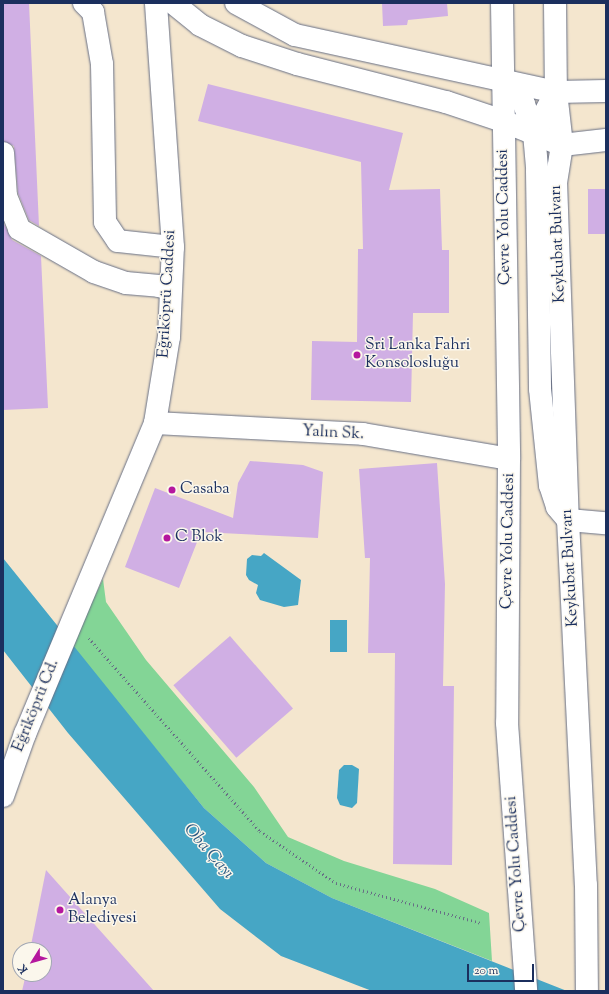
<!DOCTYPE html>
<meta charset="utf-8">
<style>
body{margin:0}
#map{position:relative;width:609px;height:994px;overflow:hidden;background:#f4e6ce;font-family:"Sorts Mill Goudy",serif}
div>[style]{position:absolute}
.green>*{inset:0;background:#83d596}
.water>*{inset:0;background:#46a6c5;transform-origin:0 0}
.building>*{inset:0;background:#d0afe4;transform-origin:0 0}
.path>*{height:2.5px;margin-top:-1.25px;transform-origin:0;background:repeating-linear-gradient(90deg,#676f85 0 1px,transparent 0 4px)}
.roads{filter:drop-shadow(0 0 1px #676f85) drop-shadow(0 0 1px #676f85)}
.minor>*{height:22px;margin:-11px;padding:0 11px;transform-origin:11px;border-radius:11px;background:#fff}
.highway>*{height:22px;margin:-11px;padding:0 11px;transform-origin:11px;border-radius:11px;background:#fff}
.dots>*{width:11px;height:11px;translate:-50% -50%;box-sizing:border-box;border:2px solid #fbf7ec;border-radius:50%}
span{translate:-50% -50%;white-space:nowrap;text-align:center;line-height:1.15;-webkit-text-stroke:3px #fbf7ec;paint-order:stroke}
.street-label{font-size:16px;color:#1b2f5e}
.poi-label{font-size:16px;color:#1b2f5e}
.left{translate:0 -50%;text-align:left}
.water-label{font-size:17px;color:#2a5982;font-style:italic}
.frame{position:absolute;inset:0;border:4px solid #1b2f5e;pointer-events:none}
.north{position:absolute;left:12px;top:942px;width:40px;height:40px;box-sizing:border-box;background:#fbf7ec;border:1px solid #a1a7b3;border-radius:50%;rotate:233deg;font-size:11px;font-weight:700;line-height:16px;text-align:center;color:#1b2f5e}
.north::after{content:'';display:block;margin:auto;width:14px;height:18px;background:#b5179e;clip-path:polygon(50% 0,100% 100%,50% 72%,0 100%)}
.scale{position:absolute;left:467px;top:964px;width:67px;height:18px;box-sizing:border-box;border:2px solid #1b2f5e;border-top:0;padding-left:5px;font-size:12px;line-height:14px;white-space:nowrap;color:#1b2f5e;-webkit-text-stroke:3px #fbf7ec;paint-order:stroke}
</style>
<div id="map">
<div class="green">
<i style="clip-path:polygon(103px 579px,106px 602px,146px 660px,254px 787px,288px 837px,344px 861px,435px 889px,489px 913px,492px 961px,332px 898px,266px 863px,204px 808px,71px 645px)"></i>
</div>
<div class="water">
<i style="clip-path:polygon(264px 553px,301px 580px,298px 605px,284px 607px,260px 600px,256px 593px,258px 585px,249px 580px,246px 575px,247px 559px,252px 555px,261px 556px)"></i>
<i style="clip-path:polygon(3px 558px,204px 808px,266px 863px,332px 898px,567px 991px,372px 991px,281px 956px,220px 909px,68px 733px,3px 650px)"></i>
<i style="left:330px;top:620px;width:17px;height:32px"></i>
<i style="clip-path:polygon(344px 765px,352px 765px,359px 769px,357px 803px,352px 808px,340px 805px,337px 798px,339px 770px)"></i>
</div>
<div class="building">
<i style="clip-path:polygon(3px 3px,29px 3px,39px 226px,29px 220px,18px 193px,14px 146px,3px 141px)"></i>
<i style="clip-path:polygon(382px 3px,447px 3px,448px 16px,408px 20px,407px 25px,383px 26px)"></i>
<i style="clip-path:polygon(208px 84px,403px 133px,389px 190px,440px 189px,442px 250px,449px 250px,449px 313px,413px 313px,411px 402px,311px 400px,312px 341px,357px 342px,358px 249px,363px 249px,361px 162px,198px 121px)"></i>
<i style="left:606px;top:189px;width:45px;height:18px;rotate:90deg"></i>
<i style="clip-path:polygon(3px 222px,12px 240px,41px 256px,48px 408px,3px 410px)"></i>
<i style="clip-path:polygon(250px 461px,303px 465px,323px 472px,318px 538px,201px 532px,179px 588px,125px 567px,155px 488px,233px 518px,238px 483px)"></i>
<i style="clip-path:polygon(437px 463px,445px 584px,443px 686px,454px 686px,452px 865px,393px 864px,395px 653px,368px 653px,370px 558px,365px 558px,359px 469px)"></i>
<i style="left:230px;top:636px;width:96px;height:75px;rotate:49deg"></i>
<i style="clip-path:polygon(46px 870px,154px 991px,22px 991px,26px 974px,44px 974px,44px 950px,30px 950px)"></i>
</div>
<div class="path">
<i style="left:89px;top:638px;width:258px;rotate:48.5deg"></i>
<i style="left:260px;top:831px;width:92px;rotate:34.4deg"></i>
<i style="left:336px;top:883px;width:150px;rotate:15.4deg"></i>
</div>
<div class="roads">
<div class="minor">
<i style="left:84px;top:3px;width:13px;rotate:45deg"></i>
<i style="left:93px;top:12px;width:53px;rotate:80.2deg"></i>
<i style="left:102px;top:64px;width:158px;rotate:88.9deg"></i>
<i style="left:105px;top:222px;width:23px;rotate:56deg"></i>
<i style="left:118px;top:241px;width:55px;rotate:6.2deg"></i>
<i style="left:173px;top:3px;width:35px;rotate:39deg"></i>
<i style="left:200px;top:25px;width:47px;rotate:26.6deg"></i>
<i style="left:242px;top:46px;width:58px;rotate:18.1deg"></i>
<i style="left:297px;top:64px;width:154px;rotate:14.3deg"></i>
<i style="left:446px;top:102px;width:60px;rotate:18.4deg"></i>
<i style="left:503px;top:121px;width:64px;rotate:22.1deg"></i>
<i style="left:562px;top:145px;width:44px;rotate:-6.5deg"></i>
<i style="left:236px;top:3px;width:67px;rotate:28.5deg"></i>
<i style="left:295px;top:35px;width:267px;rotate:12.3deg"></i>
<i style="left:556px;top:92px;width:50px;rotate:-1.1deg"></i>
<i style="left:504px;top:80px;width:31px;rotate:50deg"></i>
<i style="left:524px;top:104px;width:31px;rotate:71deg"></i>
<i style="left:534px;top:133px;width:38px;rotate:85deg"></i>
<i style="left:537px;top:171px;width:218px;rotate:89.2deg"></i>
<i style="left:540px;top:389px;width:97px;rotate:84.1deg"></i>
<i style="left:550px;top:485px;width:23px;rotate:72deg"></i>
<i style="left:557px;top:507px;width:17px;rotate:50deg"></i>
<i style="left:568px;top:520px;width:38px;rotate:5deg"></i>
<i style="left:534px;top:133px;width:47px;rotate:-61.8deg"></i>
<i style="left:3px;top:153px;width:43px;rotate:86deg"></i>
<i style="left:6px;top:196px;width:35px;rotate:68deg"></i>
<i style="left:19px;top:229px;width:86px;rotate:29.8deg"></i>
<i style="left:94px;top:272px;width:34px;rotate:19deg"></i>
<i style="left:126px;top:283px;width:33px;rotate:5deg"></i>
<i style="left:159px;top:286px;width:12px;rotate:14deg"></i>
<i style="left:155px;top:423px;width:208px;rotate:3deg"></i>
<i style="left:363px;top:434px;width:148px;rotate:9.7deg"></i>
<i style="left:3px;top:796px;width:66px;rotate:-70.5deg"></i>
<i style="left:25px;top:734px;width:337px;rotate:-67.3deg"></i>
<i style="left:155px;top:423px;width:87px;rotate:-80.8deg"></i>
<i style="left:169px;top:337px;width:90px;rotate:-87.5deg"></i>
<i style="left:173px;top:247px;width:245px;rotate:-94deg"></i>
</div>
<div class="highway">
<i style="left:502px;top:3px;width:456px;rotate:89.1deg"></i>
<i style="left:509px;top:459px;width:264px;rotate:90.4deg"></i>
<i style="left:507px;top:723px;width:269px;rotate:85.9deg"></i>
<i style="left:555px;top:3px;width:89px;rotate:89.4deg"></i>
<i style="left:556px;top:92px;width:53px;rotate:83.5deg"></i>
<i style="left:562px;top:145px;width:36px;rotate:99deg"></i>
<i style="left:556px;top:181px;width:339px;rotate:88deg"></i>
<i style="left:568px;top:520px;width:365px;rotate:87.2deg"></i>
<i style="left:586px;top:885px;width:106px;rotate:89.5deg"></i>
</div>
</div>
<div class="dots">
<i style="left:357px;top:355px;background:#b5179e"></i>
<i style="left:172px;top:490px;background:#b5179e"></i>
<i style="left:167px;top:538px;background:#b5179e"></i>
<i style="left:60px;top:910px;background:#b5179e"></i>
</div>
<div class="street-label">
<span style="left:505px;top:217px;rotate:-91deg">Çevre Yolu Caddesi</span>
<span style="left:559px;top:244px;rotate:-92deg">Keykubat Bulvarı</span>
<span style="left:168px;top:294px;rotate:-87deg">Eğriköprü Caddesi</span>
<span style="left:333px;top:434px;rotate:3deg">Yalın Sk.</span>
<span style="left:509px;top:541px;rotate:-89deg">Çevre Yolu Caddesi</span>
<span style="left:571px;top:568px;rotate:-93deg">Keykubat Bulvarı</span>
<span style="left:37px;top:706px;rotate:-68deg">Eğriköprü Cd.</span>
<span style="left:517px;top:864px;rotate:-94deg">Çevre Yolu Caddesi</span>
</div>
<div class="poi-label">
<span class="left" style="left:365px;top:355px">Sri Lanka Fahri<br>Konsolosluğu</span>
<span class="left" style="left:180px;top:490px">Casaba</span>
<span class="left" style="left:175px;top:538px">C Blok</span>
<span class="left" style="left:68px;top:910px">Alanya<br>Belediyesi</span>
</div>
<div class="water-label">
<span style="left:208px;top:852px;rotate:49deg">Oba Çayı</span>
</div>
<div class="frame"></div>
<div class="north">K</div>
<div class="scale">20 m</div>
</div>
